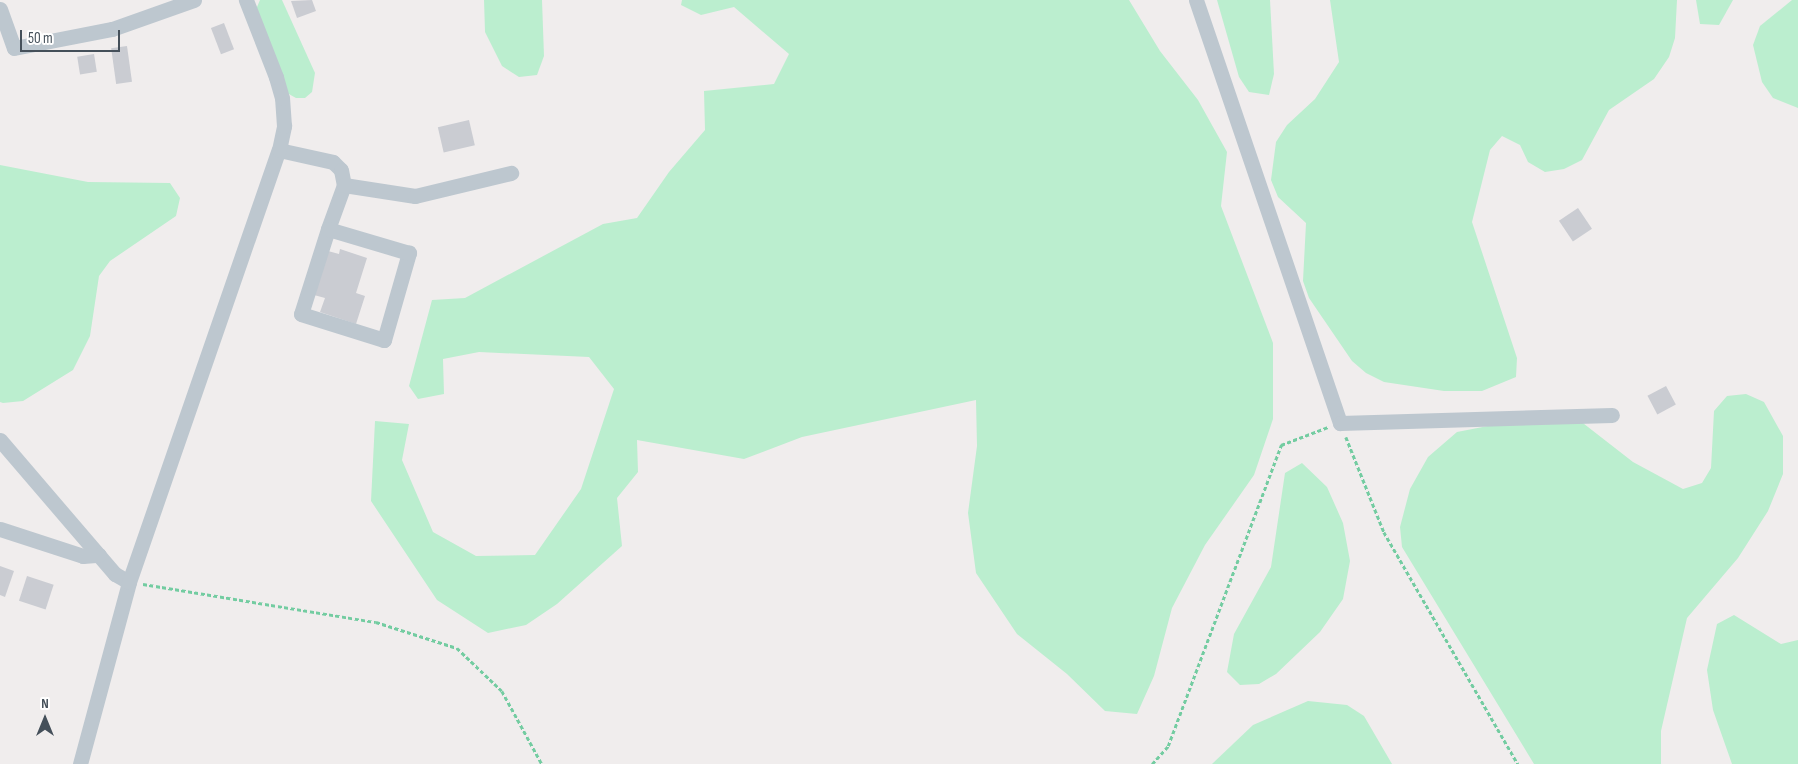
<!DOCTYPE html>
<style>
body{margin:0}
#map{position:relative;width:1798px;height:764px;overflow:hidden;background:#f0eded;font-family:"Sofia Sans Condensed",sans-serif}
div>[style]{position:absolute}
.green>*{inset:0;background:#bbeecf}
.building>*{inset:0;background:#caccd2;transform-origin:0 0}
.path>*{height:2.5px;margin-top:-1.25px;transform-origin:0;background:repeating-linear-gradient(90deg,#73cca1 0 4px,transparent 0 6.5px)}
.minor>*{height:15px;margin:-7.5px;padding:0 7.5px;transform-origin:7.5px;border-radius:7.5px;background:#bdc7cf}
span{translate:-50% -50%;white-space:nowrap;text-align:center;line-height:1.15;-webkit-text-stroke:4.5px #fff;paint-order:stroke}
.north{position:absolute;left:20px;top:694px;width:50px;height:50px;-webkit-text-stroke:4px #fff;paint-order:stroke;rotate:0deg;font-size:14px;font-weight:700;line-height:20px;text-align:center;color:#45505a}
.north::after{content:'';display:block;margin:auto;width:18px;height:22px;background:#45505a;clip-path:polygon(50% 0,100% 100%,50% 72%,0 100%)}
.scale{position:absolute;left:20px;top:30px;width:100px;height:22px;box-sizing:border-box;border:2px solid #45505a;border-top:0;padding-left:6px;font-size:15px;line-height:18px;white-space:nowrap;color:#45505a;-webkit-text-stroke:4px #fff;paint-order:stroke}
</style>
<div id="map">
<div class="green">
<i style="clip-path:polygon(260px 0,282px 0,315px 73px,312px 92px,305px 98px,296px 98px,287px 93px,254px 14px)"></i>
<i style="clip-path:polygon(484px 0,542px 0,544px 56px,537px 75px,519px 77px,502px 66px,485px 32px)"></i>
<i style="clip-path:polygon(682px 0,1129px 0,1160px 51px,1198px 100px,1227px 152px,1221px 206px,1273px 343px,1273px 419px,1254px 475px,1205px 545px,1172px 608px,1154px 676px,1137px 714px,1105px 711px,1067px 674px,1017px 634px,976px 573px,968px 513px,977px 446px,976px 400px,802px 437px,744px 459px,637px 440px,638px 472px,617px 498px,622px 546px,557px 604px,526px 625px,488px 633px,437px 600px,371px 501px,375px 421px,409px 424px,402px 460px,433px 532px,476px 556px,535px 555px,581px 489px,614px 389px,589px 357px,479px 352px,443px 359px,444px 394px,418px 399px,409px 386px,432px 300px,465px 298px,603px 224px,637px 218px,669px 172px,705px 130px,704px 91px,774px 84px,789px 54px,734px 7px,701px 15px,681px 5px)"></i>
<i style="clip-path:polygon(1217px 0,1270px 0,1274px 74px,1269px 95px,1249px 92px,1239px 77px)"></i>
<i style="clip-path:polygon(1330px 0,1677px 0,1675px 38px,1669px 57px,1654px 79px,1609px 110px,1582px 160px,1564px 169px,1545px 172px,1528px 162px,1520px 145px,1502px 136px,1490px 150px,1472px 222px,1517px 358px,1516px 377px,1482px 391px,1444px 391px,1384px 382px,1366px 373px,1352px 361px,1309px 298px,1303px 281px,1306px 223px,1278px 197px,1271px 180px,1276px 142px,1287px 125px,1315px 99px,1339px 62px)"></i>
<i style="clip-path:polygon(1696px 0,1733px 0,1719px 25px,1700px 24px)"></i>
<i style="clip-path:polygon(1792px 0,1798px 0,1798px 108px,1773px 98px,1762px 82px,1753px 45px,1760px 26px)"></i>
<i style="clip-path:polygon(0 165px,88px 182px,170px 183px,180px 198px,176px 216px,110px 261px,99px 276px,90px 336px,73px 370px,23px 401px,3px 403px,0 402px)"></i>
<i style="clip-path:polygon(1746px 394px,1764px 402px,1783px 436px,1783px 474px,1768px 511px,1738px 558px,1687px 618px,1661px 731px,1661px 764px,1534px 764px,1402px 547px,1400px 527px,1410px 489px,1428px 457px,1457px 432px,1498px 424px,1579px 420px,1633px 462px,1683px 489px,1702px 483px,1711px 468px,1714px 411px,1727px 396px)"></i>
<i style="clip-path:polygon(1302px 463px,1327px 487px,1343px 523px,1350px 561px,1343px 599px,1320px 632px,1276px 674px,1259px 684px,1240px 685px,1227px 672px,1234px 634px,1271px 567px,1285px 473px)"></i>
<i style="clip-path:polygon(1734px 615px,1781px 644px,1798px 640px,1798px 764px,1732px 764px,1713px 710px,1707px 670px,1717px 624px)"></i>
<i style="clip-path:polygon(1308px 701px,1347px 705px,1364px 716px,1392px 764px,1212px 764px,1253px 725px)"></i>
</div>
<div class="building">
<i style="clip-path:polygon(312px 0,316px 11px,297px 18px,291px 1px)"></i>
<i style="left:224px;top:23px;width:28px;height:14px;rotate:69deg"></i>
<i style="left:127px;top:46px;width:36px;height:16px;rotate:82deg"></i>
<i style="left:94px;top:54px;width:18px;height:17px;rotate:81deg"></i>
<i style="left:469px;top:120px;width:26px;height:32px;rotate:77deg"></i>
<i style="left:1578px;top:208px;width:25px;height:23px;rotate:56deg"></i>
<i style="clip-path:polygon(340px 249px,367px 258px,356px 293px,365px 296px,356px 324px,320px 312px,325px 298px,314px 295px,328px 251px,339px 254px)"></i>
<i style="left:1666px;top:386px;width:21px;height:21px;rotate:62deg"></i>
<i style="clip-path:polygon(0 566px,14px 571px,5px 597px,0 595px)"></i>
<i style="left:27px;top:576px;width:28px;height:26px;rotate:18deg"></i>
</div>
<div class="path">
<i style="left:1346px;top:437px;width:102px;rotate:68.2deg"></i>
<i style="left:1384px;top:532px;width:268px;rotate:60deg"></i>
<i style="left:143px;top:584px;width:236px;rotate:9.3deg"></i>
<i style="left:376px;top:622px;width:85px;rotate:17.8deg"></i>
<i style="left:457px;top:648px;width:62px;rotate:43.7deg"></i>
<i style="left:502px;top:691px;width:83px;rotate:61.3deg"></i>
<i style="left:1152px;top:764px;width:24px;rotate:-48deg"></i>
<i style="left:1168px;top:746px;width:322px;rotate:-69.4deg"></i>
<i style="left:1281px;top:445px;width:50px;rotate:-21deg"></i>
</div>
<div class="minor">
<i style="left:1196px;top:0;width:447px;rotate:71.2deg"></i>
<i style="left:1340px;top:423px;width:272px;rotate:-1.7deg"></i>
<i style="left:0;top:9px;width:41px;rotate:70.3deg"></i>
<i style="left:14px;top:48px;width:100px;rotate:-11deg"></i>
<i style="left:112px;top:29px;width:87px;rotate:-19.5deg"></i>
<i style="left:279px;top:150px;width:55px;rotate:12.5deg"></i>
<i style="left:333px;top:162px;width:11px;rotate:45deg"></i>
<i style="left:341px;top:170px;width:15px;rotate:79deg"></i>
<i style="left:344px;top:185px;width:47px;rotate:110deg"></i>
<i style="left:328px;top:229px;width:89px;rotate:107.6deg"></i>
<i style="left:301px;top:314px;width:87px;rotate:17.4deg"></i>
<i style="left:384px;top:340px;width:91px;rotate:-74deg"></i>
<i style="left:409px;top:253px;width:84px;rotate:-163.5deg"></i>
<i style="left:344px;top:185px;width:72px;rotate:8.8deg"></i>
<i style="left:415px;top:196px;width:99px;rotate:-13.5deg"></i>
<i style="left:0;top:440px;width:177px;rotate:49.4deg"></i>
<i style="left:115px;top:574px;width:16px;rotate:30deg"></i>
<i style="left:0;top:529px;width:87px;rotate:18deg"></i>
<i style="left:83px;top:556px;width:16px;rotate:-4deg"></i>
<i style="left:80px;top:764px;width:188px;rotate:-74.9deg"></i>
<i style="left:129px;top:582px;width:457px;rotate:-70.9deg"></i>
<i style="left:279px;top:150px;width:25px;rotate:-78deg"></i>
<i style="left:284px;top:126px;width:28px;rotate:-94deg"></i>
<i style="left:282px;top:98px;width:22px;rotate:-106deg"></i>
<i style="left:276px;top:77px;width:83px;rotate:-111.3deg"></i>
</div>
<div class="north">N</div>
<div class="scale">50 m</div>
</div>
